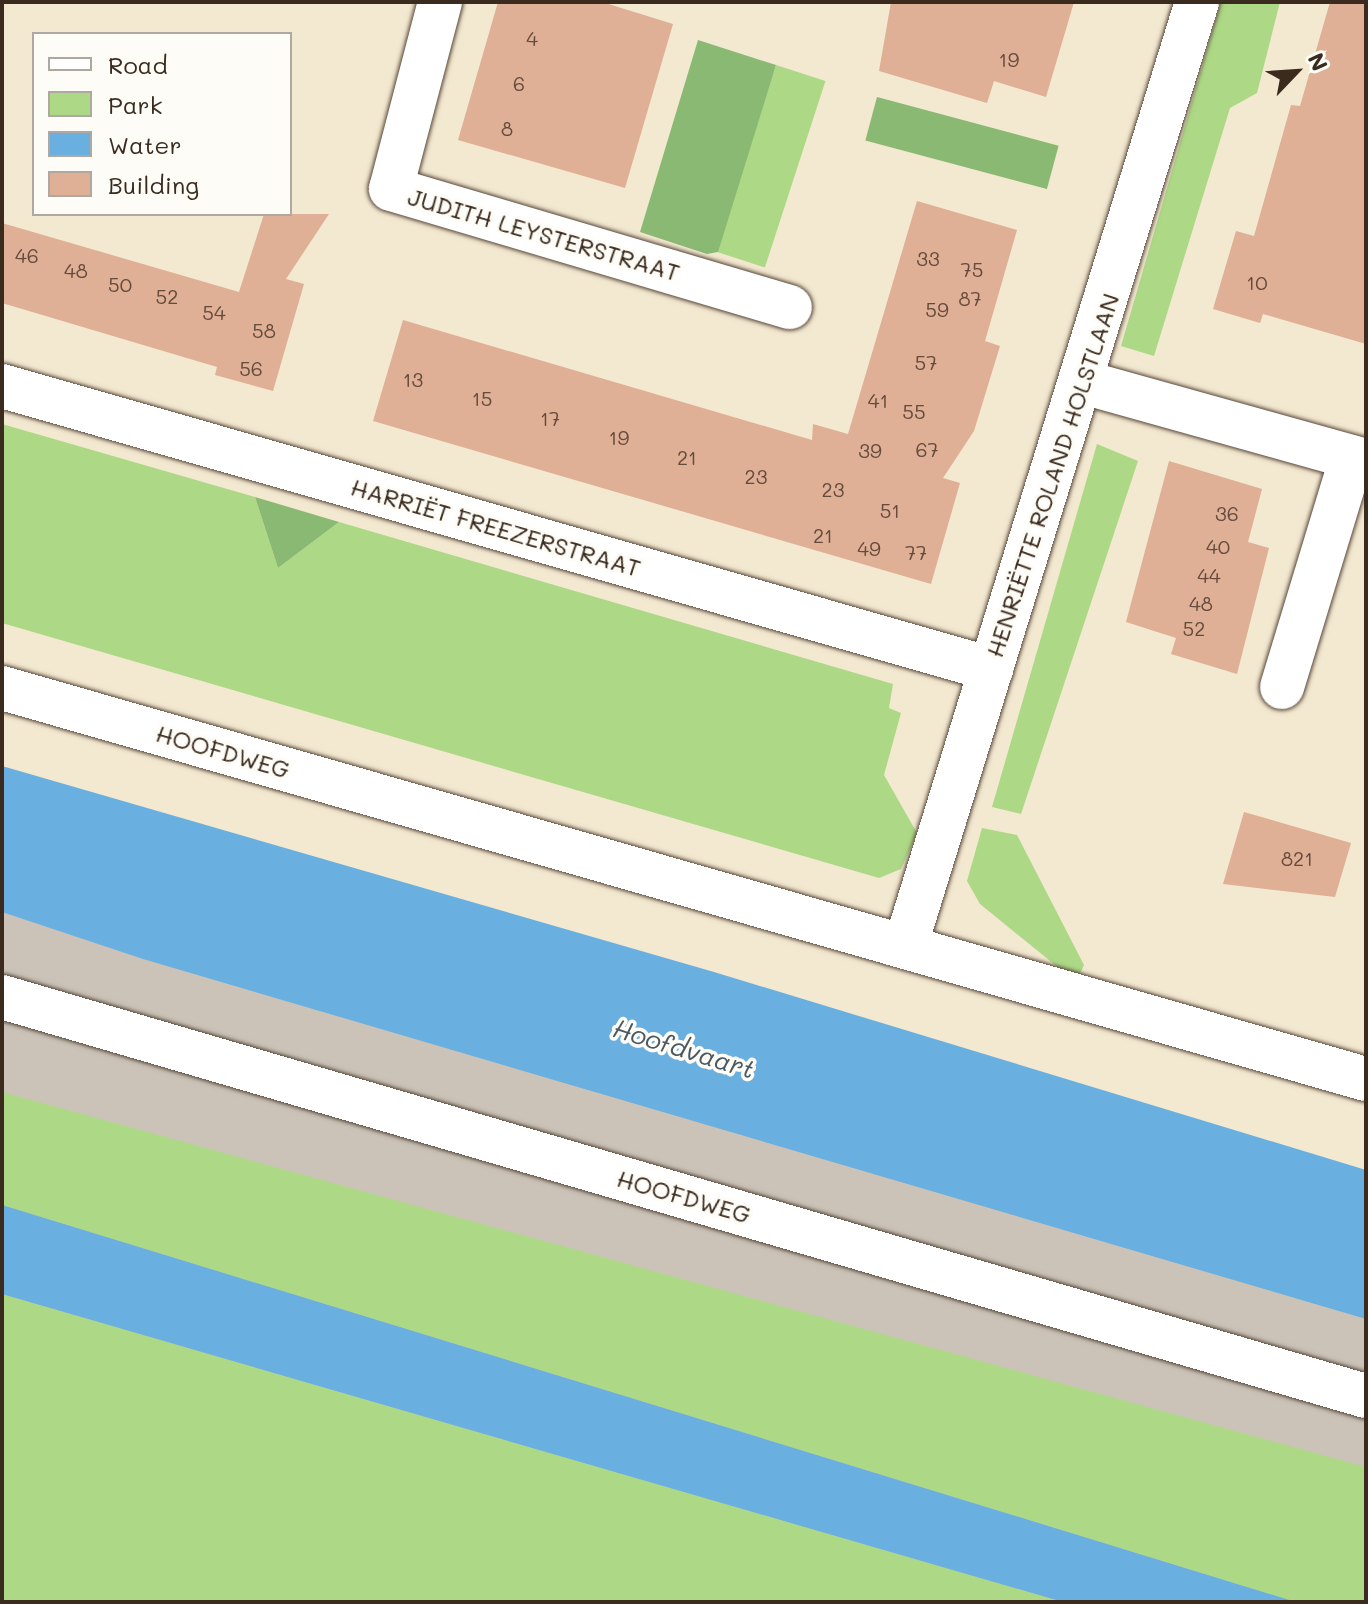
<!DOCTYPE html>
<meta charset="utf-8">
<style>
body{margin:0}
#map{position:relative;width:1368px;height:1604px;overflow:hidden;background:#f3e8d0;font-family:Mali,sans-serif}
div>[style]{position:absolute}
.industrial>*{inset:0;background:#cbc3b8}
.green>*{inset:0;background:#add986;transform-origin:0 0}
.forest>*{inset:0;background:#8ab973;transform-origin:0 0}
.water>*{inset:0;background:#69b0e0}
.building>*{inset:0;background:#dfaf96}
.roads{filter:drop-shadow(0 0 2px #574639) drop-shadow(0 0 2px #574639)}
.minor>*{height:44px;margin:-22px;padding:0 22px;transform-origin:22px;border-radius:22px;background:#fff}
span{translate:-50% -50%;white-space:nowrap;text-align:center;line-height:1.15;-webkit-text-stroke:7px #fdfcf7;paint-order:stroke}
.number-label{font-size:20px;color:#644b3c}
.number-label span{-webkit-text-stroke-width:0}
.street-label{font-size:24px;color:#3b2a1e}
.water-label{font-size:26px;color:#4b5962;font-style:italic}
.frame{position:absolute;inset:0;border:4px solid #3b2a1e;pointer-events:none}
.legend{position:absolute;left:32px;top:32px;width:260px;height:184px;box-sizing:border-box;background:#fdfcf7;border:2px solid #afa8a0;margin:0;padding:10px 14px;list-style:none;font-size:24px;color:#3b2a1e}
.legend li{display:flex;align-items:center;gap:16px;height:40px}
.legend b{width:40px;border:2px solid #afa8a0}
.north{position:absolute;left:1256px;top:32px;width:80px;height:80px;-webkit-text-stroke:6px #fdfcf7;paint-order:stroke;rotate:65deg;font-size:22px;font-weight:700;line-height:32px;text-align:center;color:#3b2a1e}
.north::after{content:'';display:block;margin:auto;width:28px;height:36px;background:#3b2a1e;clip-path:polygon(50% 0,100% 100%,50% 72%,0 100%)}
</style>
<div id="map">
<div class="industrial">
<i style="clip-path:polygon(2px 843px,1366px 1251px,1366px 1602px,2px 1602px)"></i>
</div>
<div class="green">
<i style="clip-path:polygon(1221px 2px,1280px 2px,1257px 93px,1230px 108px,1154px 356px,1121px 346px)"></i>
<i style="left:776px;top:65px;width:52px;height:196px;rotate:18deg"></i>
<i style="clip-path:polygon(2px 424px,255px 497px,278px 568px,339px 522px,893px 684px,889px 708px,901px 713px,884px 775px,917px 833px,901px 869px,879px 878px,2px 623px)"></i>
<i style="clip-path:polygon(1097px 444px,1138px 461px,1021px 814px,992px 807px)"></i>
<i style="clip-path:polygon(982px 828px,1017px 835px,1084px 965px,1076px 982px,980px 904px,967px 881px)"></i>
<i style="clip-path:polygon(2px 1092px,1366px 1467px,1366px 1602px,1296px 1602px,2px 1205px)"></i>
<i style="clip-path:polygon(2px 1294px,1063px 1602px,2px 1602px)"></i>
</div>
<div class="forest">
<i style="clip-path:polygon(698px 40px,776px 65px,718px 252px,707px 254px,640px 232px)"></i>
<i style="left:877px;top:97px;width:188px;height:45px;rotate:15deg"></i>
<i style="clip-path:polygon(255px 497px,339px 522px,278px 568px)"></i>
</div>
<div class="water">
<i style="clip-path:polygon(2px 766px,714px 972px,1366px 1170px,1366px 1319px,143px 959px,2px 912px)"></i>
<i style="clip-path:polygon(2px 1205px,1296px 1602px,1063px 1602px,2px 1294px)"></i>
</div>
<div class="building">
<i style="clip-path:polygon(498px 2px,602px 2px,673px 24px,625px 188px,458px 140px)"></i>
<i style="clip-path:polygon(891px 2px,1074px 2px,1046px 97px,994px 81px,987px 103px,879px 71px)"></i>
<i style="clip-path:polygon(1330px 2px,1366px 2px,1366px 344px,1263px 314px,1260px 323px,1213px 309px,1236px 231px,1254px 236px,1291px 105px,1300px 106px)"></i>
<i style="clip-path:polygon(917px 201px,1017px 230px,985px 341px,1000px 346px,974px 431px,943px 478px,960px 483px,931px 584px,373px 421px,403px 320px,812px 440px,813px 424px,848px 434px)"></i>
<i style="clip-path:polygon(264px 214px,329px 214px,286px 279px,304px 284px,273px 391px,215px 375px,217px 367px,2px 303px,2px 223px,239px 292px)"></i>
<i style="clip-path:polygon(1169px 461px,1262px 489px,1248px 542px,1269px 548px,1237px 674px,1171px 654px,1176px 638px,1126px 622px)"></i>
<i style="clip-path:polygon(1244px 812px,1351px 843px,1335px 897px,1223px 884px)"></i>
</div>
<div class="roads">
<div class="minor">
<i style="left:440px;top:2px;width:193px;rotate:104.7deg"></i>
<i style="left:391px;top:189px;width:416px;rotate:16.5deg"></i>
<i style="left:1083px;top:382px;width:294px;rotate:15.6deg"></i>
<i style="left:2px;top:386px;width:1029px;rotate:15.97deg"></i>
<i style="left:1282px;top:687px;width:240px;rotate:-73.1deg"></i>
<i style="left:2px;top:688px;width:1419px;rotate:16deg"></i>
<i style="left:905px;top:947px;width:989px;rotate:-72.83deg"></i>
<i style="left:2px;top:997px;width:1421px;rotate:16.31deg"></i>
</div>
</div>
<div class="number-label">
<span style="left:532px;top:38px">4</span>
<span style="left:1009px;top:59px">19</span>
<span style="left:519px;top:83px">6</span>
<span style="left:507px;top:128px">8</span>
<span style="left:27px;top:255px">46</span>
<span style="left:928px;top:258px">33</span>
<span style="left:972px;top:269px">75</span>
<span style="left:76px;top:270px">48</span>
<span style="left:1257px;top:282px">10</span>
<span style="left:120px;top:284px">50</span>
<span style="left:167px;top:296px">52</span>
<span style="left:970px;top:298px">87</span>
<span style="left:937px;top:309px">59</span>
<span style="left:214px;top:312px">54</span>
<span style="left:264px;top:330px">58</span>
<span style="left:926px;top:362px">57</span>
<span style="left:251px;top:368px">56</span>
<span style="left:413px;top:379px">13</span>
<span style="left:482px;top:398px">15</span>
<span style="left:878px;top:400px">41</span>
<span style="left:914px;top:411px">55</span>
<span style="left:550px;top:418px">17</span>
<span style="left:619px;top:437px">19</span>
<span style="left:927px;top:449px">67</span>
<span style="left:870px;top:450px">39</span>
<span style="left:687px;top:457px">21</span>
<span style="left:756px;top:476px">23</span>
<span style="left:833px;top:489px">23</span>
<span style="left:890px;top:510px">51</span>
<span style="left:1227px;top:513px">36</span>
<span style="left:823px;top:535px">21</span>
<span style="left:1218px;top:546px">40</span>
<span style="left:869px;top:548px">49</span>
<span style="left:916px;top:552px">77</span>
<span style="left:1209px;top:575px">44</span>
<span style="left:1201px;top:603px">48</span>
<span style="left:1194px;top:628px">52</span>
<span style="left:1297px;top:858px">821</span>
</div>
<div class="street-label">
<span style="left:544px;top:234px;rotate:16deg">JUDITH LEYSTERSTRAAT</span>
<span style="left:1052px;top:475px;rotate:-72deg">HENRIËTTE ROLAND HOLSTLAAN</span>
<span style="left:496px;top:527px;rotate:16deg">HARRIËT FREEZERSTRAAT</span>
<span style="left:223px;top:751px;rotate:16deg">HOOFDWEG</span>
<span style="left:684px;top:1196px;rotate:16deg">HOOFDWEG</span>
</div>
<div class="water-label">
<span style="left:684px;top:1049px;rotate:17deg">Hoofdvaart</span>
</div>
<div class="frame"></div>
<ul class="legend">
<li><b style="height:10px;background:#fff"></b>Road</li>
<li><b style="height:22px;background:#add986"></b>Park</li>
<li><b style="height:22px;background:#69b0e0"></b>Water</li>
<li><b style="height:22px;background:#dfaf96"></b>Building</li>
</ul>
<div class="north">N</div>
</div>
